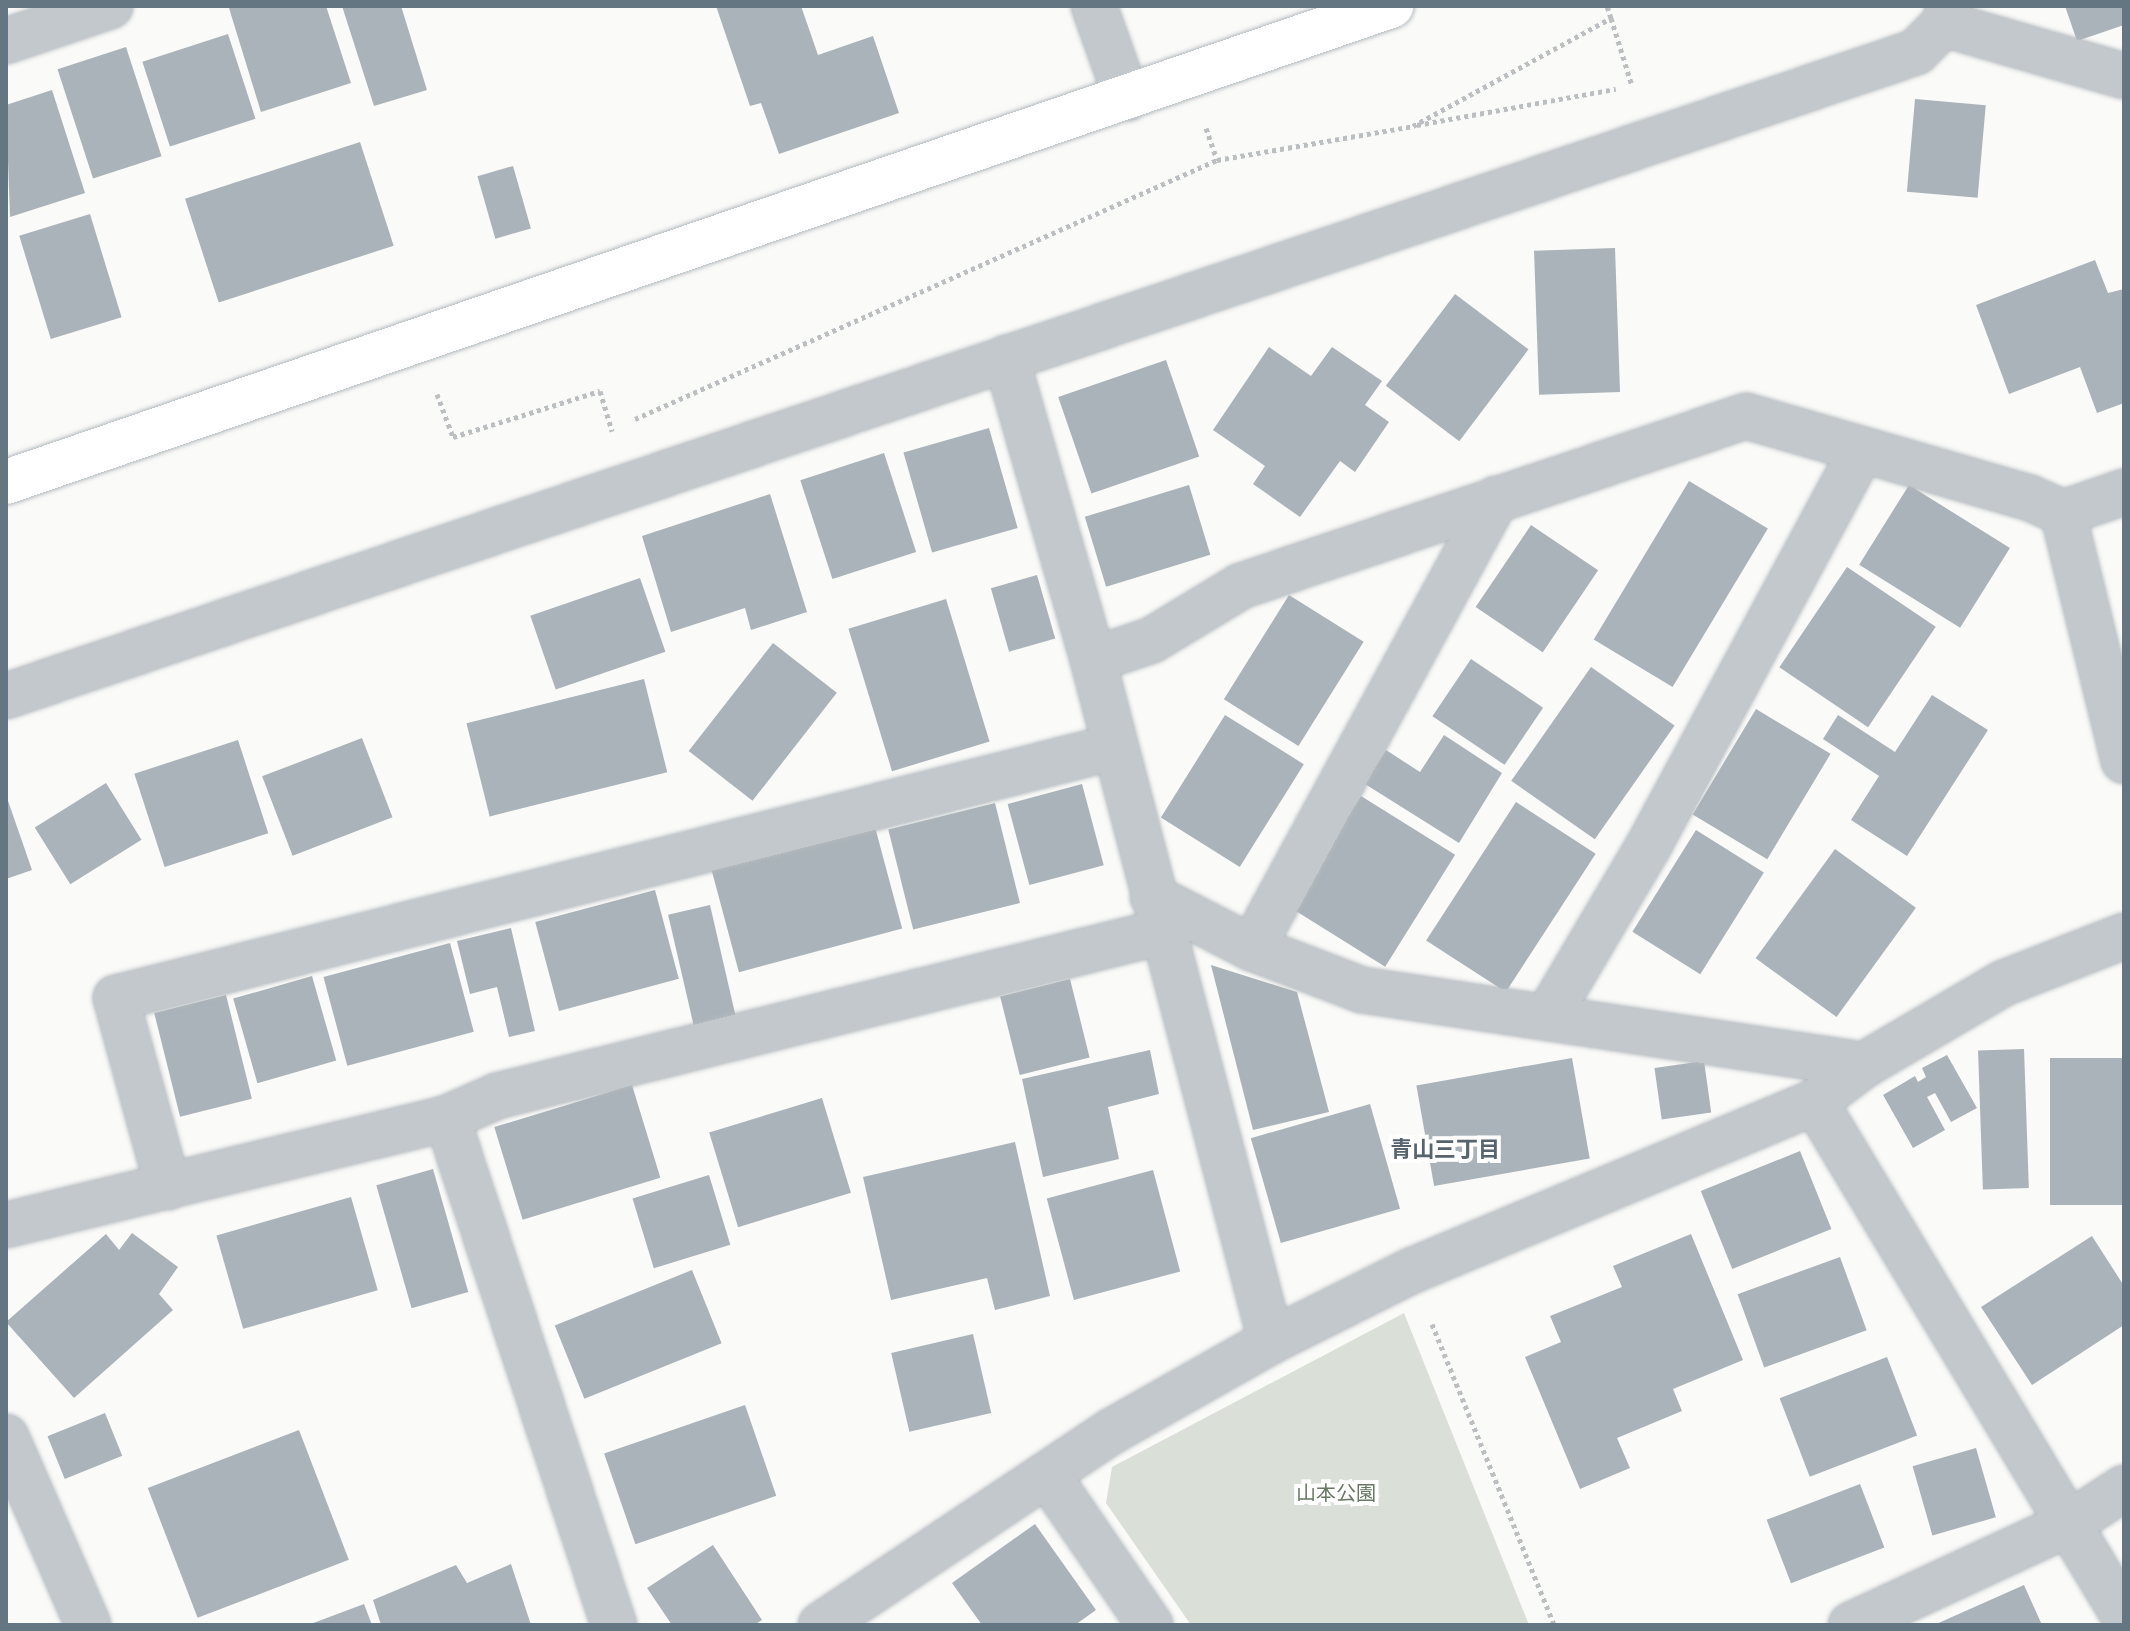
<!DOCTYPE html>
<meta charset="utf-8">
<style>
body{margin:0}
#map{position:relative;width:2130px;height:1631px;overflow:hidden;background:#fafaf8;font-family:"Varela Round","Noto Sans JP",sans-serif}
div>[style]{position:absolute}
.green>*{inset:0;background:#dadfd7}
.building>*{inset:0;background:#aab3b9;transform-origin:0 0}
.path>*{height:5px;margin-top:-2.5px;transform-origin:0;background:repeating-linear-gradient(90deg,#bbbfc2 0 4px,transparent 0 8px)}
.roads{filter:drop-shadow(0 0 2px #b3babf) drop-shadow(0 0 2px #b3babf)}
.street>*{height:44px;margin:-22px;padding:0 22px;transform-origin:22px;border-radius:22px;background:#c3c8cc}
.secondary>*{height:44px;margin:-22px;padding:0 22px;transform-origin:22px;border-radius:22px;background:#fff}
span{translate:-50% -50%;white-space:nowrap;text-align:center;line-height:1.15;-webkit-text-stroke:8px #fff;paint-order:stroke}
.park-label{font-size:20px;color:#687a64}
.neighbourhood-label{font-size:22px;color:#57646e;font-weight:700}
.frame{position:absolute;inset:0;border:8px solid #657683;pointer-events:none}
</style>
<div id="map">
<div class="green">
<i style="clip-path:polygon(1404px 1313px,1529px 1625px,1191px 1625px,1106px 1503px,1112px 1467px)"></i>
</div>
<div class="building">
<i style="clip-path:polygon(326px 6px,351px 83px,261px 112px,229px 8px)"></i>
<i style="clip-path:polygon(342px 6px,401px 6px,427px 90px,374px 106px)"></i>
<i style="clip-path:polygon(716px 6px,801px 6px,818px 55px,873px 36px,899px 113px,779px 154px,761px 103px,750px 106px)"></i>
<i style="clip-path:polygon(2065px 6px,2124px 6px,2124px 25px,2077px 41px)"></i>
<i style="left:228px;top:34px;width:89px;height:90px;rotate:72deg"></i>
<i style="left:126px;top:47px;width:115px;height:72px;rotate:72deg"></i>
<i style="clip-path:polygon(52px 90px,85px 193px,10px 217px,6px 105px)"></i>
<i style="left:1915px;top:99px;width:71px;height:93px;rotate:5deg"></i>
<i style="left:360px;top:142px;width:109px;height:184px;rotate:72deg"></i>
<i style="left:513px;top:166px;width:65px;height:37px;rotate:74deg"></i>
<i style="left:90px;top:214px;width:108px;height:74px;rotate:73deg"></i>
<i style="left:1615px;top:248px;width:144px;height:81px;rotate:88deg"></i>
<i style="clip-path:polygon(2095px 260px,2108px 293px,2124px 289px,2124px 403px,2097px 413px,2080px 367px,2009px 394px,1976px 305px)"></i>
<i style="left:1455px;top:294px;width:92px;height:115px;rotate:37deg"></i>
<i style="clip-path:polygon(1269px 347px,1311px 376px,1332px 347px,1382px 381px,1365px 405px,1389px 422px,1355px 472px,1340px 461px,1300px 517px,1253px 484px,1265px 466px,1213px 430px)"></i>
<i style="left:1166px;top:360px;width:102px;height:114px;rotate:71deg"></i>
<i style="left:989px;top:428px;width:104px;height:89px;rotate:74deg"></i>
<i style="left:884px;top:453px;width:104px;height:88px;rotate:72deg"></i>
<i style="left:1689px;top:481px;width:92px;height:185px;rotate:31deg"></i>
<i style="left:1189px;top:485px;width:73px;height:109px;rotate:73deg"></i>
<i style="left:1909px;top:485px;width:119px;height:94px;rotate:32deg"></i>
<i style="clip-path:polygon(770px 494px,807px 612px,751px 630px,745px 608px,671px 632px,642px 536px)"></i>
<i style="left:1531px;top:525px;width:81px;height:99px;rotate:34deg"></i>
<i style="left:1847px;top:567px;width:107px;height:121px;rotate:34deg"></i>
<i style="left:1037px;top:575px;width:66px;height:48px;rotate:74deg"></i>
<i style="left:640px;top:578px;width:78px;height:116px;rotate:71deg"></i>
<i style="left:1289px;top:595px;width:88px;height:123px;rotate:32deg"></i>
<i style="left:946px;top:599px;width:149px;height:102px;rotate:73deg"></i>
<i style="left:773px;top:643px;width:81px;height:137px;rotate:38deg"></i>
<i style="left:1471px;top:659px;width:87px;height:69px;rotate:34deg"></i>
<i style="left:1591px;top:667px;width:102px;height:139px;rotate:35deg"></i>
<i style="left:644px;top:679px;width:96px;height:183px;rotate:76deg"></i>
<i style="clip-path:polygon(1932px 695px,1988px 730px,1907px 856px,1851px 820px,1879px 776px,1823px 739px,1838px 715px,1895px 752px)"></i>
<i style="left:1756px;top:709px;width:87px;height:123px;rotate:31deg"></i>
<i style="left:1225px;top:715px;width:93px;height:121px;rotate:32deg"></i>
<i style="clip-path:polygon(1444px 735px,1502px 773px,1459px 843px,1365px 784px,1386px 750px,1420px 772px)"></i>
<i style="left:362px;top:738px;width:85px;height:107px;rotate:69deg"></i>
<i style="left:238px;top:740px;width:98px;height:109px;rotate:72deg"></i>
<i style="left:106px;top:783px;width:67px;height:84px;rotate:58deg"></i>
<i style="left:1082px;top:784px;width:84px;height:77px;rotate:75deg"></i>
<i style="clip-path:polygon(6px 795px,32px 870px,6px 879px)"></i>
<i style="left:1361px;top:796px;width:111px;height:132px;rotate:32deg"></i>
<i style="left:1516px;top:802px;width:95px;height:165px;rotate:33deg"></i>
<i style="left:995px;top:803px;width:103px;height:110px;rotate:76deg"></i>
<i style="left:875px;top:827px;width:105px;height:169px;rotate:75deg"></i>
<i style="left:1696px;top:830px;width:80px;height:120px;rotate:32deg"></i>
<i style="left:1835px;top:849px;width:100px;height:135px;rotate:36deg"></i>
<i style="left:655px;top:890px;width:92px;height:124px;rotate:75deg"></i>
<i style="left:710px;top:905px;width:115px;height:43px;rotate:77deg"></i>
<i style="clip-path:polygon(511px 928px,535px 1031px,509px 1037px,497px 987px,470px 994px,457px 941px)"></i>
<i style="left:450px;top:943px;width:92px;height:131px;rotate:75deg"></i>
<i style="clip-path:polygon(1211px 965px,1297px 992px,1329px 1112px,1253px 1130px)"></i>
<i style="left:312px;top:976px;width:88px;height:82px;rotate:74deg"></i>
<i style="left:1070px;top:979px;width:81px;height:72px;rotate:76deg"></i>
<i style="left:226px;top:995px;width:107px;height:74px;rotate:76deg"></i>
<i style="left:2024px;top:1049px;width:139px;height:46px;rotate:88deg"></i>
<i style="clip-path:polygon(1150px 1050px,1159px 1094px,1108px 1107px,1119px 1159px,1043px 1177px,1022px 1079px)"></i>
<i style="clip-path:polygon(1947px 1055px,1977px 1108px,1951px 1122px,1935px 1093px,1927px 1097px,1945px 1130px,1913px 1148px,1883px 1095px,1915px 1076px,1918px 1082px,1926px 1077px,1922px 1068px)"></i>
<i style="left:1572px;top:1058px;width:102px;height:158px;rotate:80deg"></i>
<i style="left:2124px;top:1058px;width:147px;height:74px;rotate:90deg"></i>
<i style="left:1704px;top:1061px;width:52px;height:50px;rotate:82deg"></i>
<i style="left:632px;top:1085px;width:97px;height:144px;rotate:73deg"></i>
<i style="left:822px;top:1098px;width:99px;height:118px;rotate:73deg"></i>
<i style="left:1370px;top:1104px;width:109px;height:124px;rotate:74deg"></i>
<i style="clip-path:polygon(1015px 1142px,1050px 1296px,995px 1310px,987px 1278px,891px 1300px,863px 1177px)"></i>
<i style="left:1800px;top:1151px;width:84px;height:107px;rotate:68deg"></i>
<i style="left:433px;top:1169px;width:128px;height:59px;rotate:74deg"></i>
<i style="left:1153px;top:1170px;width:105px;height:110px;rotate:75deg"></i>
<i style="left:709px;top:1175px;width:73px;height:80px;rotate:73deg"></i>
<i style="left:351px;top:1197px;width:97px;height:140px;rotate:74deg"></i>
<i style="clip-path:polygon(132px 1233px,178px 1267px,159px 1294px,173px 1310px,74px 1398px,6px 1322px,106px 1234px,119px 1250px)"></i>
<i style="clip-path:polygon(1691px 1234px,1743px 1360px,1673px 1389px,1682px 1411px,1617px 1438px,1630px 1468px,1580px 1489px,1525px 1357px,1561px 1342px,1550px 1316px,1622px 1287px,1613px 1266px)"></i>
<i style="clip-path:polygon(2092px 1236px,2124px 1286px,2124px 1325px,2032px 1385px,1981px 1307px)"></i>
<i style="left:1840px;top:1257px;width:78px;height:109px;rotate:70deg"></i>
<i style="left:692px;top:1270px;width:79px;height:148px;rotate:68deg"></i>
<i style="left:973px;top:1334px;width:81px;height:84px;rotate:77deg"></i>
<i style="left:1887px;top:1357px;width:84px;height:115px;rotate:69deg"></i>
<i style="left:745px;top:1405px;width:96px;height:149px;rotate:71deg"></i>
<i style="left:105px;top:1413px;width:46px;height:62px;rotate:68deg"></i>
<i style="left:299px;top:1430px;width:139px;height:162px;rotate:69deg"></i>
<i style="left:1976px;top:1448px;width:72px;height:66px;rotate:74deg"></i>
<i style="left:1860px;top:1484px;width:68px;height:100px;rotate:69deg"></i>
<i style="clip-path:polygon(1035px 1524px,1096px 1610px,1075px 1625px,982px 1625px,952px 1583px)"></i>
<i style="clip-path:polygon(713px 1545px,762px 1620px,754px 1625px,672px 1625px,647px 1588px)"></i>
<i style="clip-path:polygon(511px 1564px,531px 1625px,381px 1625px,373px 1600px,456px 1565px,467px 1583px)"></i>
<i style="clip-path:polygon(2024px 1585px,2042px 1625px,1934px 1625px)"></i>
<i style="clip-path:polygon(364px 1604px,372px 1625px,308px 1625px)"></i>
</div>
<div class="path">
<i style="left:1611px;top:18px;width:71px;rotate:72.8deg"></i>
<i style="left:1417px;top:125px;width:202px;rotate:-10.3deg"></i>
<i style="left:1206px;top:128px;width:34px;rotate:71deg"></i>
<i style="left:437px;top:394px;width:46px;rotate:69.6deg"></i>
<i style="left:453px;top:437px;width:154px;rotate:-17.4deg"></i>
<i style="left:600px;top:391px;width:42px;rotate:73.3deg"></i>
<i style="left:635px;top:419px;width:637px;rotate:-23.99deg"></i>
<i style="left:1217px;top:160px;width:199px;rotate:-9.8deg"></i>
<i style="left:1413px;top:126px;width:226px;rotate:-28.6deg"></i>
<i style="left:1611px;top:18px;width:13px;rotate:-108deg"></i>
<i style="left:1432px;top:1324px;width:325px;rotate:67.9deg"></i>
</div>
<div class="roads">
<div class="street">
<i style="left:1094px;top:6px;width:98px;rotate:70.3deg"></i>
<i style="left:1944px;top:24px;width:187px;rotate:16.1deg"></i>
<i style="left:6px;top:41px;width:110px;rotate:-18.6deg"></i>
<i style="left:1006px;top:358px;width:314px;rotate:73.9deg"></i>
<i style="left:1093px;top:660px;width:704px;rotate:75.35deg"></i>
<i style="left:2063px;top:513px;width:255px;rotate:76.2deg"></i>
<i style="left:1093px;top:660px;width:62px;rotate:-18.7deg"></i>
<i style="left:1152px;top:640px;width:104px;rotate:-31.2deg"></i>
<i style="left:1241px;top:586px;width:533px;rotate:-18.6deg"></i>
<i style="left:1746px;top:416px;width:296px;rotate:16.1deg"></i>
<i style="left:2030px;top:498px;width:36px;rotate:24deg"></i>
<i style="left:2063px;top:513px;width:65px;rotate:-19deg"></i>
<i style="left:6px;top:696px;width:2016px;rotate:-18.63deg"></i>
<i style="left:1916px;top:52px;width:40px;rotate:-45deg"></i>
<i style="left:1944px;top:24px;width:19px;rotate:-74deg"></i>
<i style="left:1153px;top:897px;width:111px;rotate:27.3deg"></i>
<i style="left:1252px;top:948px;width:118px;rotate:20.9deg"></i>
<i style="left:1362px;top:990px;width:508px;rotate:8.5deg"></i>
<i style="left:1252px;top:948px;width:511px;rotate:-61.48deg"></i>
<i style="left:1548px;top:1016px;width:196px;rotate:-59.4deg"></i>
<i style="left:1648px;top:847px;width:450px;rotate:-61.7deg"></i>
<i style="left:1815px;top:1102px;width:600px;rotate:58.99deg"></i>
<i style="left:447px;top:1118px;width:534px;rotate:71.77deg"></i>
<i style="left:168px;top:1187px;width:196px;rotate:-105.4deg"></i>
<i style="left:116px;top:998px;width:1029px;rotate:-14.12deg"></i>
<i style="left:6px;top:1225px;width:454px;rotate:-13.6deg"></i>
<i style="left:447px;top:1118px;width:55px;rotate:-23.7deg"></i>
<i style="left:497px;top:1096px;width:684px;rotate:-13.87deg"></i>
<i style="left:6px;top:1437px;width:205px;rotate:66.4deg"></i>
<i style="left:1048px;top:1476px;width:181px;rotate:55.6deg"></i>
<i style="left:821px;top:1625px;width:350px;rotate:-33.7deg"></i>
<i style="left:1112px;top:1431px;width:183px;rotate:-29.5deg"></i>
<i style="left:1271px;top:1341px;width:157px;rotate:-26.6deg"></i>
<i style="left:1411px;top:1271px;width:438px;rotate:-22.7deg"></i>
<i style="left:1815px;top:1102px;width:61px;rotate:-37.1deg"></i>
<i style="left:1864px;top:1065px;width:162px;rotate:-30.4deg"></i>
<i style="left:2004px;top:983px;width:129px;rotate:-21.4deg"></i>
<i style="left:1851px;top:1625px;width:240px;rotate:-24.9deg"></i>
<i style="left:2069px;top:1524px;width:66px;rotate:-33.2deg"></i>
</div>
<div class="secondary">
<i style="left:6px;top:482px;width:1465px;rotate:-18.97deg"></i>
</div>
</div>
<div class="park-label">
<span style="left:1336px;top:1494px">山本公園</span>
</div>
<div class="neighbourhood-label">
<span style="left:1445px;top:1151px">青山三丁目</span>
</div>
<div class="frame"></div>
</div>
